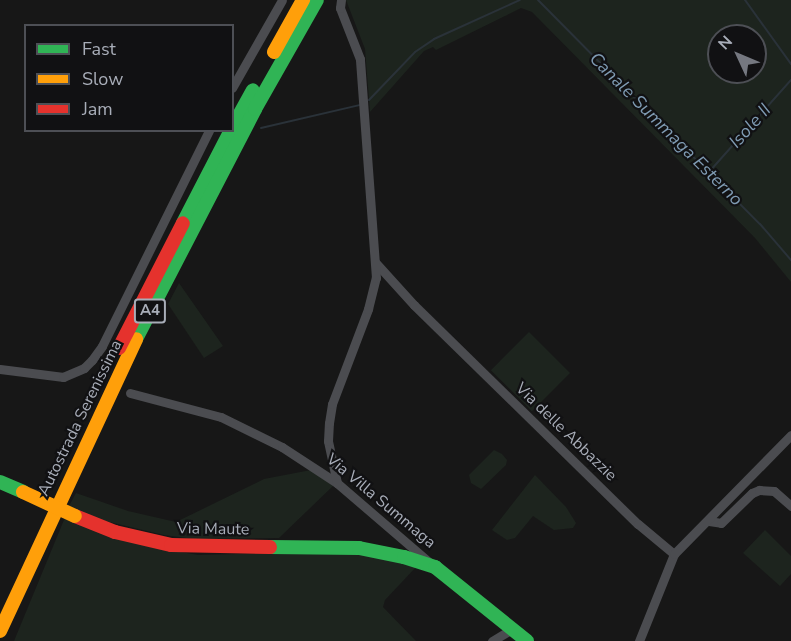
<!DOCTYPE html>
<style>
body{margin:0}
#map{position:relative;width:791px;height:641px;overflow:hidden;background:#171717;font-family:"Nunito Sans",sans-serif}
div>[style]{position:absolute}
.green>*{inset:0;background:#1d241e;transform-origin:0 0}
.stream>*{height:2px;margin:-1px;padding:0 1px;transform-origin:1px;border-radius:1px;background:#2a3239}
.street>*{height:9px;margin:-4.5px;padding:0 4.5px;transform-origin:4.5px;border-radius:4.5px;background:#4b4c50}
.fast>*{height:14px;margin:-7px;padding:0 7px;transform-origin:7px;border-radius:7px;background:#30b455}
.slow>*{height:14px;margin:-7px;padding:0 7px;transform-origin:7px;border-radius:7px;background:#ff9f0a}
.jam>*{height:14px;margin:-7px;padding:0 7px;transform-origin:7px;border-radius:7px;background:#e5322d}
.slow-bridge>*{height:14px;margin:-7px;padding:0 7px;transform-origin:7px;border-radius:7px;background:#ff9f0a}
span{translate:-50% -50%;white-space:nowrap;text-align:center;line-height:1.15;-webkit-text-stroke:4.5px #111113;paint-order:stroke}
.shield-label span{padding:2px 4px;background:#111113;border:2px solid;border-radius:4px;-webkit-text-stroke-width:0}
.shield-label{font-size:15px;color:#a8adb8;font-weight:700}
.street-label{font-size:16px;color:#a8adb8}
.water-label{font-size:18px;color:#7f9bb3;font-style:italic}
.legend{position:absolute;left:24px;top:24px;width:210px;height:108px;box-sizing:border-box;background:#111113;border:2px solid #4d4f55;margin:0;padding:8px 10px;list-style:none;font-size:18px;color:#a8adb8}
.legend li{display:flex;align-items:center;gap:12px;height:30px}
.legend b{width:30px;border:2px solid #4d4f55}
.north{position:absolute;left:707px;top:24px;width:60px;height:60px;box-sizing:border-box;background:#111113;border:2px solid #4d4f55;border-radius:50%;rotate:314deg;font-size:16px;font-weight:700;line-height:24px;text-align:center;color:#a8adb8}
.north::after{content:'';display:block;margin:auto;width:21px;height:27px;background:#757880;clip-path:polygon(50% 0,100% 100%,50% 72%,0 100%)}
</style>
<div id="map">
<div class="green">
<i style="clip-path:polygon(evenodd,346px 0,791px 0,791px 282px,755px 238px,532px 12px,521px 8px,436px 50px,433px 47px,424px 51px,370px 112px,365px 49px,346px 0,719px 36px,755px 36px,755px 72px,719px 72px,719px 36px)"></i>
<i style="clip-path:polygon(179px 283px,223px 346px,204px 358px,168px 304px)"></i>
<i style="left:529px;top:332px;width:58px;height:54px;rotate:45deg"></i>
<i style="clip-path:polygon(494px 450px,502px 454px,507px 460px,506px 465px,481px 489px,471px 483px,469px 475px)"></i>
<i style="clip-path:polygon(311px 470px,333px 486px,279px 538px,194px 539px,164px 535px,97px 519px,69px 506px,76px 493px,128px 511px,176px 522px,264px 479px)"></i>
<i style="clip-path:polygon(535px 475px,566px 507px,576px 523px,573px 528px,554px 530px,533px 516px,515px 538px,507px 540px,492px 530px)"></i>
<i style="clip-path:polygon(66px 515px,146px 546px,198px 555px,344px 551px,417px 566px,385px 600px,383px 607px,416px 641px,14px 641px)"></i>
<i style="clip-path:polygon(765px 530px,791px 556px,791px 574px,780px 586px,743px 553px)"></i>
</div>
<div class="stream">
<i style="left:538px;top:0;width:315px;rotate:45.3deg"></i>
<i style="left:760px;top:224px;width:48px;rotate:49.3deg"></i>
<i style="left:745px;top:0;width:79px;rotate:54.3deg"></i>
<i style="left:369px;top:100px;width:66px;rotate:-46.2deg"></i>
<i style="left:415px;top:52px;width:23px;rotate:-34deg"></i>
<i style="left:434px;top:39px;width:94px;rotate:-24.4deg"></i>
<i style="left:261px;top:128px;width:102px;rotate:-13.1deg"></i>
<i style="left:709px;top:172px;width:123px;rotate:-48.3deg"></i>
</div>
<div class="street">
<i style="left:232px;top:88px;width:101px;rotate:-60.4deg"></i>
<i style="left:375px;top:262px;width:58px;rotate:47.8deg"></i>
<i style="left:414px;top:305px;width:313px;rotate:44.4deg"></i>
<i style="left:638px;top:524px;width:47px;rotate:39.8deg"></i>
<i style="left:674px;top:554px;width:94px;rotate:111.9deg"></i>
<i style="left:0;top:369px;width:64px;rotate:7.2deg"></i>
<i style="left:63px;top:377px;width:23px;rotate:-23deg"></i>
<i style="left:84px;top:368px;width:11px;rotate:-45deg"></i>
<i style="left:92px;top:360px;width:17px;rotate:-54deg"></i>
<i style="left:102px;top:346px;width:241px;rotate:-63.6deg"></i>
<i style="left:130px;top:393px;width:94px;rotate:14.8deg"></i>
<i style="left:221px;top:417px;width:68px;rotate:26.2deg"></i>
<i style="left:282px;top:447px;width:66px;rotate:33.2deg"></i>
<i style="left:337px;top:483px;width:123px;rotate:40.7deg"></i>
<i style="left:337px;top:483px;width:43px;rotate:-102.1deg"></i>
<i style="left:328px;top:441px;width:18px;rotate:-87deg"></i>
<i style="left:329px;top:423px;width:19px;rotate:-81deg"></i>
<i style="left:332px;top:404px;width:102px;rotate:-69.2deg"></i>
<i style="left:368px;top:309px;width:32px;rotate:-76deg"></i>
<i style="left:376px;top:278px;width:220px;rotate:-94.2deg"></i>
<i style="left:360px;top:59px;width:55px;rotate:-111.4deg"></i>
<i style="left:340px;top:8px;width:8px;rotate:-83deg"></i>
<i style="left:709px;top:521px;width:12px;rotate:9deg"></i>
<i style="left:721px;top:523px;width:43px;rotate:-44.1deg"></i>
<i style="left:752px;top:493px;width:8px;rotate:-23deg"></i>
<i style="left:759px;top:490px;width:15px;rotate:4deg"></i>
<i style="left:774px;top:491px;width:23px;rotate:41deg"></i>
<i style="left:674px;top:554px;width:167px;rotate:-45.5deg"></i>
<i style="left:492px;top:641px;width:23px;rotate:-31deg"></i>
</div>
<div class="fast">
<i style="left:232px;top:128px;width:43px;rotate:-61.1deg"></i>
<i style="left:183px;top:223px;width:105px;rotate:-62.7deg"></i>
<i style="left:136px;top:339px;width:259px;rotate:-62.6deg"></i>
<i style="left:255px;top:109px;width:125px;rotate:-60.4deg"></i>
<i style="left:0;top:482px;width:25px;rotate:23deg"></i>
<i style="left:270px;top:547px;width:89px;rotate:0.6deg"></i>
<i style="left:359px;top:548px;width:46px;rotate:11.3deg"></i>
<i style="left:404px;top:557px;width:33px;rotate:18deg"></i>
<i style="left:435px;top:567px;width:118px;rotate:38.8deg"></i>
</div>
<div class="slow">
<i style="left:274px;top:52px;width:60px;rotate:-60.9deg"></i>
<i style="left:0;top:631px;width:322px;rotate:-65deg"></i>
</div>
<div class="jam">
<i style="left:119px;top:348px;width:140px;rotate:-62.9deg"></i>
<i style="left:75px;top:516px;width:43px;rotate:21.8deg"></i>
<i style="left:115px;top:532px;width:57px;rotate:13.1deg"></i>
<i style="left:171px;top:545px;width:99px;rotate:1.2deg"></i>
</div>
<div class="slow-bridge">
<i style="left:23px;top:492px;width:57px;rotate:24.8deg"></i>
</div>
<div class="shield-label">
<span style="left:150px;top:311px">A4</span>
</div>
<div class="street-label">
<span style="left:80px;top:418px;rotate:-64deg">Autostrada Serenissima</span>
<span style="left:566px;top:432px;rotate:44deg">Via delle Abbazzie</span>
<span style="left:381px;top:501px;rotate:40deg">Via Villa Summaga</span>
<span style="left:213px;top:529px;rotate:1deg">Via Maute</span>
</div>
<div class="water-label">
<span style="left:750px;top:126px;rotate:-48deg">Isole II</span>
<span style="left:666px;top:129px;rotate:45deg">Canale Summaga Esterno</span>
</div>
<ul class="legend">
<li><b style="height:8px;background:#30b455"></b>Fast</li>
<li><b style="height:8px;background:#ff9f0a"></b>Slow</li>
<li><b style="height:8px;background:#e5322d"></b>Jam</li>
</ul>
<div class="north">N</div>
</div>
